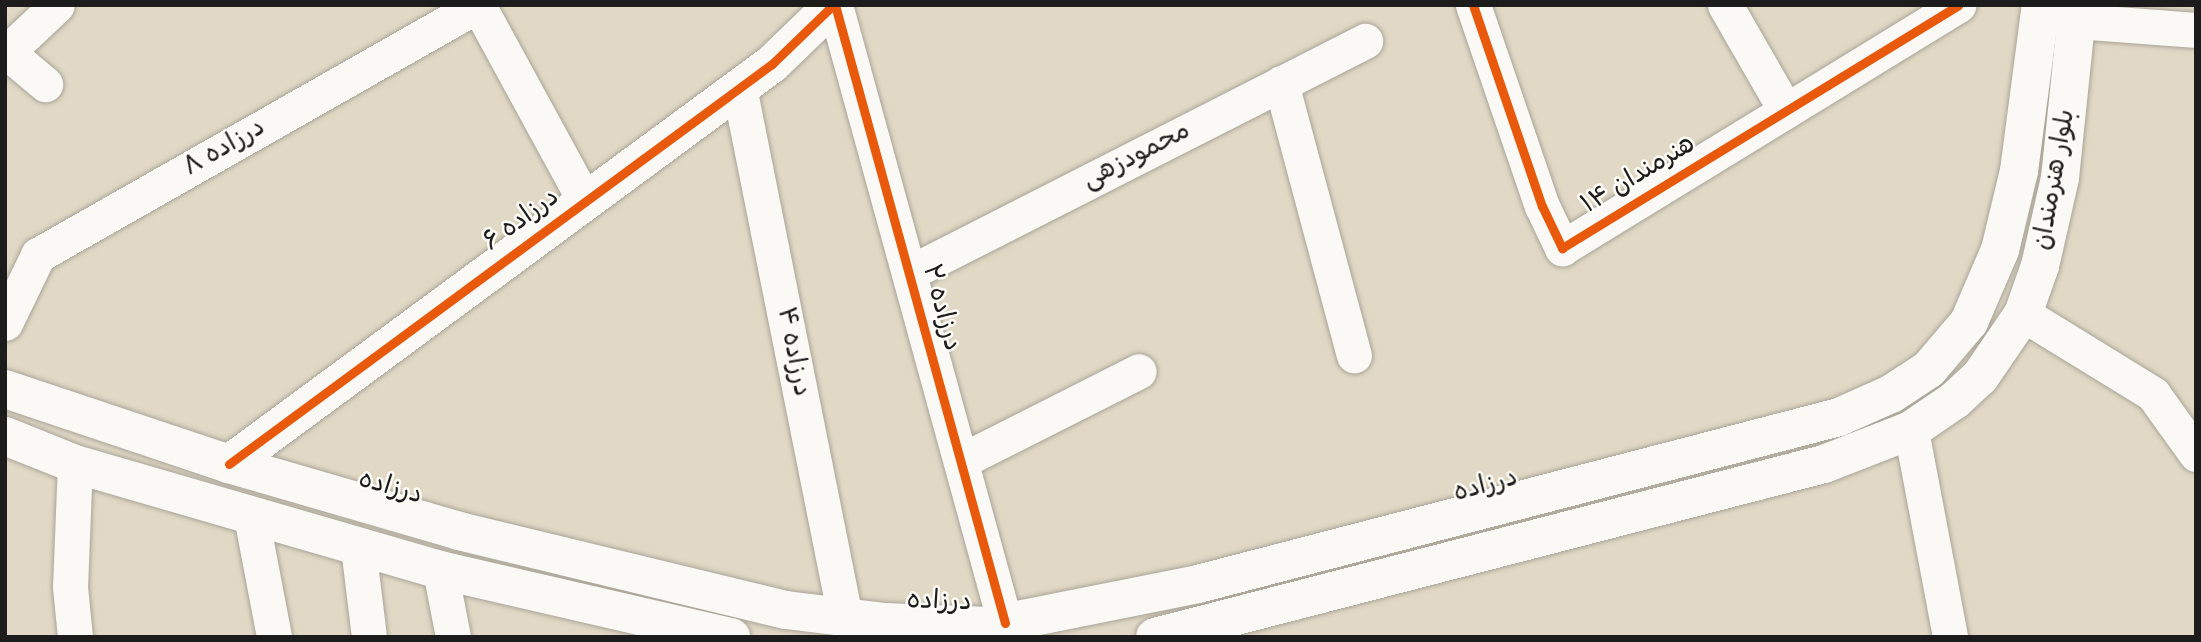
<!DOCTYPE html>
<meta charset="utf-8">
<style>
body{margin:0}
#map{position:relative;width:2201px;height:642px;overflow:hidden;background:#e1d8c5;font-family:Dekko,"Playpen Sans Arabic",sans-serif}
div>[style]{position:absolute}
.roads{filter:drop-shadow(0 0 2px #a9a498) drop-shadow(0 0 2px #a9a498)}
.street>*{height:35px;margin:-17.5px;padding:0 17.5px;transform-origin:17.5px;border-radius:17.5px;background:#faf9f6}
.secondary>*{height:38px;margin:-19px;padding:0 19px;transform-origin:19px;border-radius:19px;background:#faf9f6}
.cycleway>*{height:9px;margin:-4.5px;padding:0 4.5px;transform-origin:4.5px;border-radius:4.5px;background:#e8590c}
span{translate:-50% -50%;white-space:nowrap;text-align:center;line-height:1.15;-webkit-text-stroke:5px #fdfcf7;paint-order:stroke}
.street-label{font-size:26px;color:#1c1c1c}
.frame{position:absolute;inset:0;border:7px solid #1c1c1c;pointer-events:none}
</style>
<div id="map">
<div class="roads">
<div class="street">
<i style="left:478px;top:5px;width:223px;rotate:61.4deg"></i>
<i style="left:835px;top:5px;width:641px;rotate:74.62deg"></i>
<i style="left:1473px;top:5px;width:213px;rotate:71.1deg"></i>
<i style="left:1542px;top:206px;width:47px;rotate:64.5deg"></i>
<i style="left:1562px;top:248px;width:465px;rotate:-31.5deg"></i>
<i style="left:1725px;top:5px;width:122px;rotate:60.1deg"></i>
<i style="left:2077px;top:21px;width:119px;rotate:4.3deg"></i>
<i style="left:7px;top:52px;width:50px;rotate:40.1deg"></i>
<i style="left:5px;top:54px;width:71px;rotate:-43.3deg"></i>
<i style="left:1281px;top:83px;width:282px;rotate:75deg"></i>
<i style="left:739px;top:87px;width:540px;rotate:78.69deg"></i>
<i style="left:909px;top:273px;width:512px;rotate:-26.97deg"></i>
<i style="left:2023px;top:314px;width:153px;rotate:31.6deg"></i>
<i style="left:2153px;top:394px;width:74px;rotate:54.4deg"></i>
<i style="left:5px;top:323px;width:76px;rotate:-64.1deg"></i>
<i style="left:38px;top:255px;width:506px;rotate:-29.6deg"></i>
<i style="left:1911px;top:430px;width:211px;rotate:79.3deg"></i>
<i style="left:961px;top:461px;width:199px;rotate:-26.8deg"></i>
<i style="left:251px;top:516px;width:123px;rotate:79.2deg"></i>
<i style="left:358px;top:547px;width:91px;rotate:83deg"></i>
<i style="left:440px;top:570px;width:68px;rotate:79deg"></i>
<i style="left:75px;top:637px;width:50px;rotate:-95.7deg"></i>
<i style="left:70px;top:587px;width:123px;rotate:-87.7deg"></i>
</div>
<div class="secondary">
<i style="left:5px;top:389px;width:236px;rotate:18.5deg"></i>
<i style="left:229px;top:464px;width:240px;rotate:16.2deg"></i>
<i style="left:459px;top:531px;width:336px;rotate:13.6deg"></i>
<i style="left:786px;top:610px;width:100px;rotate:6.9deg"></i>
<i style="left:885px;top:622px;width:103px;rotate:2.2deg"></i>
<i style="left:988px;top:626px;width:214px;rotate:-11.3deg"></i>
<i style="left:1198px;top:584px;width:662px;rotate:-14.6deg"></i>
<i style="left:1839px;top:417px;width:57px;rotate:-23.9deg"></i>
<i style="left:1891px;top:394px;width:45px;rotate:-33.3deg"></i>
<i style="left:1929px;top:369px;width:62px;rotate:-49.6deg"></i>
<i style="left:1969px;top:322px;width:78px;rotate:-66.7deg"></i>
<i style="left:2000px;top:250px;width:81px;rotate:-76.5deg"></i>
<i style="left:2019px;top:171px;width:167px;rotate:-82.5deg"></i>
<i style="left:5px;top:436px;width:75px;rotate:21.8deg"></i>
<i style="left:75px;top:464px;width:380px;rotate:16.2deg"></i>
<i style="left:440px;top:570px;width:299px;rotate:13deg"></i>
<i style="left:229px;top:464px;width:674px;rotate:-36.38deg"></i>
<i style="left:772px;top:64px;width:85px;rotate:-44deg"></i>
<i style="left:1155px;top:637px;width:691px;rotate:-14.5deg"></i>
<i style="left:1824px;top:464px;width:93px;rotate:-21.3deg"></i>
<i style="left:1911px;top:430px;width:53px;rotate:-34.3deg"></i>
<i style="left:1955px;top:400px;width:34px;rotate:-43deg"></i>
<i style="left:1980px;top:377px;width:76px;rotate:-55.7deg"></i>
<i style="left:2023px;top:314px;width:51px;rotate:-70.5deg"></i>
<i style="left:2040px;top:266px;width:90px;rotate:-77.2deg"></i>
<i style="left:2060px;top:178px;width:174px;rotate:-84.1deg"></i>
</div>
</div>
<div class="cycleway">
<i style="left:835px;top:5px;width:641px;rotate:74.62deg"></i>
<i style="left:1473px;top:5px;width:213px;rotate:71.1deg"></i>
<i style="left:1542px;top:206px;width:47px;rotate:64.5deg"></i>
<i style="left:1562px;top:248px;width:465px;rotate:-31.5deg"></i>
<i style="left:229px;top:464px;width:674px;rotate:-36.38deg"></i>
<i style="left:772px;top:64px;width:85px;rotate:-44deg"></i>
</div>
<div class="street-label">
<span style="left:225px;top:149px;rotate:-30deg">درزاده ۸</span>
<span style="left:1137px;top:157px;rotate:-27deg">محمودزهی</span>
<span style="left:1639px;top:176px;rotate:-31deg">هنرمندان ۱۴</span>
<span style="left:2056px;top:180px;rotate:-80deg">بلوار هنرمندان</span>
<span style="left:522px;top:221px;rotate:-36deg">درزاده ۶</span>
<span style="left:940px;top:308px;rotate:75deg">درزاده ۲</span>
<span style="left:792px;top:352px;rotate:79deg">درزاده ۴</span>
<span style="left:1486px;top:487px;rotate:-15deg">درزاده</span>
<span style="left:390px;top:489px;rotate:16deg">درزاده</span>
<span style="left:939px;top:603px;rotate:2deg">درزاده</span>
</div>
<div class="frame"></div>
</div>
